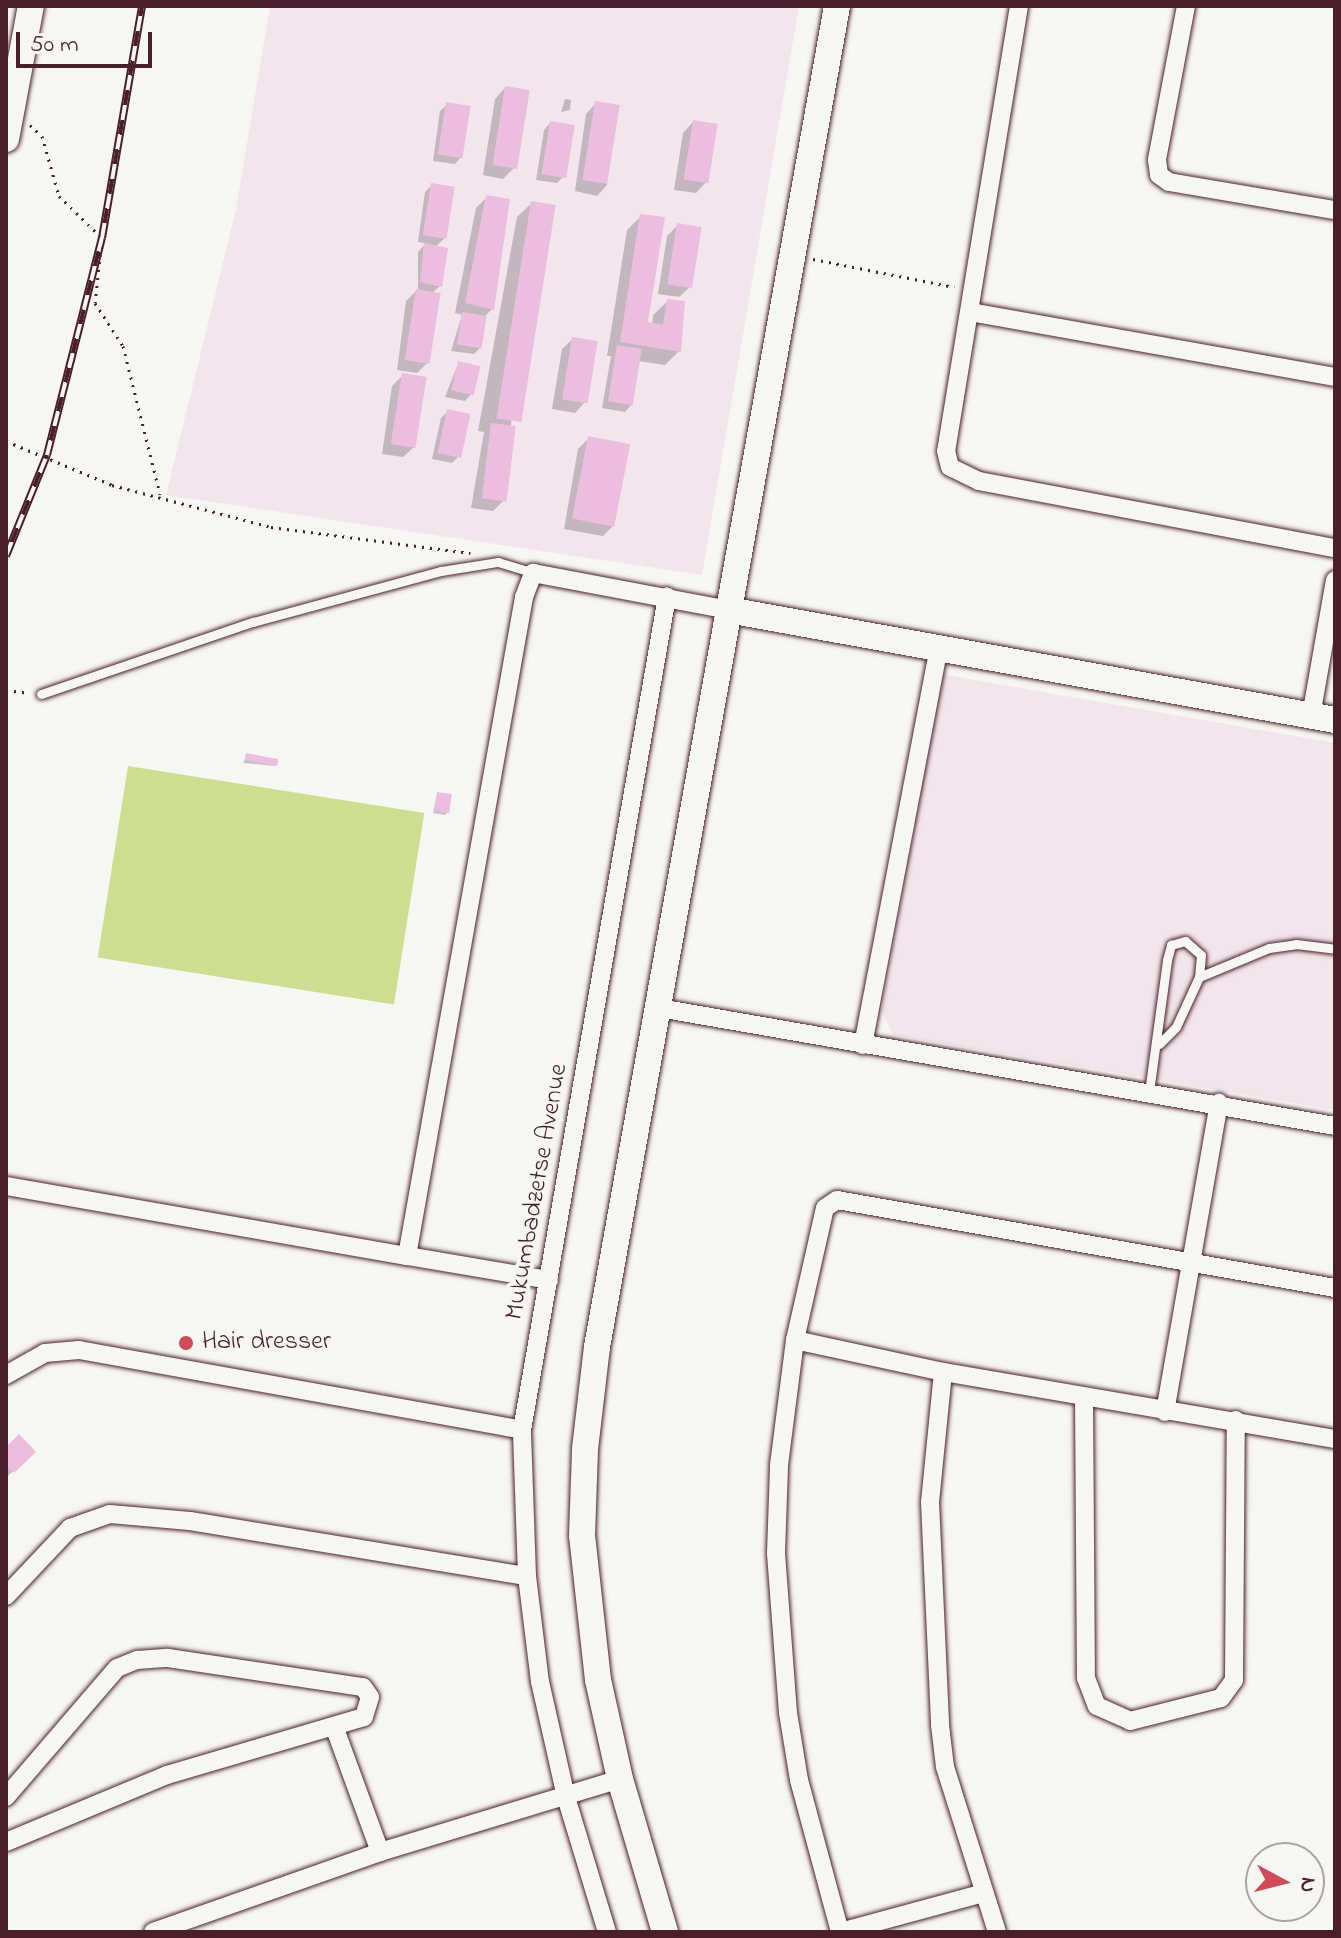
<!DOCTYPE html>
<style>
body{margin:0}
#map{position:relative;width:1341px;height:1938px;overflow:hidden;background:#f6f6f2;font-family:"Indie Flower",sans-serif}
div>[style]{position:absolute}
.built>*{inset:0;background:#f3e5ec}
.green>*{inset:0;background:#cede91;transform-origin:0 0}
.shadow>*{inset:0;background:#0003}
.building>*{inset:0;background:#edbddf;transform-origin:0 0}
.path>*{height:3px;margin-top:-1.5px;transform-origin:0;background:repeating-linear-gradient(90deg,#4a1f2b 0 2px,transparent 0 8px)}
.roads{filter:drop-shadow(0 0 2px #4a1f2b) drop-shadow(0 0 2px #4a1f2b)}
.lane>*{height:9px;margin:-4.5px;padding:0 4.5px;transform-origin:4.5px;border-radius:4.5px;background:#f6f6f2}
.street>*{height:18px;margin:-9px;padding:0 9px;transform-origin:9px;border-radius:9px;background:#f6f6f2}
.secondary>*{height:26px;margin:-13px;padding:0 13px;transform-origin:13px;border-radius:13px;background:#f6f6f2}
.rail>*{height:8px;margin-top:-4px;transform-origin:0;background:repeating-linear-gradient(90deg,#f6f6f2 0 15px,#4a1f2b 0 30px);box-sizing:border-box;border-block:2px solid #4a1f2b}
.dots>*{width:22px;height:22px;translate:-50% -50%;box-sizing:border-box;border:4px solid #f6f6f2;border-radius:50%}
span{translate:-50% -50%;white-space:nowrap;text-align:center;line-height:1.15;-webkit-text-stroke:8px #f6f6f2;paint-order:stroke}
.street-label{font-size:26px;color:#4a1f2b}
.poi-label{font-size:26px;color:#4a1f2b}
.left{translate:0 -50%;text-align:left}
.frame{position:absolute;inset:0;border:8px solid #4a1f2b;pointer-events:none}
.north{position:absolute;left:1245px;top:1842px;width:80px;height:80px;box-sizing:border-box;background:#f6f6f2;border:2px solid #b1a0a2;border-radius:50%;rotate:97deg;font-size:22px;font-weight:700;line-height:32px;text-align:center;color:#4a1f2b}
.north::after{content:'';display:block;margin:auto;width:28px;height:36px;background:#d1495b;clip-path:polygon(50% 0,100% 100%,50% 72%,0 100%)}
.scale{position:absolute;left:16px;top:32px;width:136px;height:36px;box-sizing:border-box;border:4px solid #4a1f2b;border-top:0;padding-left:10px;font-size:24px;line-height:28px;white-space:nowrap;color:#4a1f2b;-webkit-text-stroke:6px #f6f6f2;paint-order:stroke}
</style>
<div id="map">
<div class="built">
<i style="clip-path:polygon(270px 6px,799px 6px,702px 575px,166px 495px,236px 209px)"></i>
<i style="clip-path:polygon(941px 674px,1335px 743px,1335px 1110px,893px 1035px,882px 1011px)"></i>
</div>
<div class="green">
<i style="left:128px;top:766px;width:300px;height:194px;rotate:9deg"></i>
</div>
<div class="shadow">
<i style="clip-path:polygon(505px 88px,514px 168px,503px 179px,483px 175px,495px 99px)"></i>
<i style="clip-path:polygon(565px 99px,571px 100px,570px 110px,561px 112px)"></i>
<i style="clip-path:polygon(596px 103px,607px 185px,597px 196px,575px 191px,586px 114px)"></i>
<i style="clip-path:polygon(447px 105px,461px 157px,455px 164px,433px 161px,440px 111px)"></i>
<i style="clip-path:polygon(693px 122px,706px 182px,696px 193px,674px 190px,683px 133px)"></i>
<i style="clip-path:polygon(550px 123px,564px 176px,557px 183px,536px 180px,544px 130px)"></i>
<i style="clip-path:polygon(431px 186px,445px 238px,435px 247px,440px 286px,432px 293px,428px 362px,417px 373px,397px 370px,406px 301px,418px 289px,418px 252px,426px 243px,418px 242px,425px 192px)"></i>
<i style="clip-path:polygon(486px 198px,492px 309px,485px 316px,481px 347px,474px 354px,451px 351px,462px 315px,455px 313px,476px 208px)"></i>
<i style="clip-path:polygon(532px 203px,504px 500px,493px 511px,471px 508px,484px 432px,478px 431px,517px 217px)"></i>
<i style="clip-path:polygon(641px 216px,646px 324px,652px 325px,653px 315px,668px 301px,679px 351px,665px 365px,638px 361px,631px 405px,625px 412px,602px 408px,611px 356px,607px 356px,627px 230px)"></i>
<i style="clip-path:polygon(678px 225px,690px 287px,679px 297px,658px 294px,667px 236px)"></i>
<i style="clip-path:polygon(573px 339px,585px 402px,575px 413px,552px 409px,562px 349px)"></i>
<i style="clip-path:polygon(458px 364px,471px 394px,465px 401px,445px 397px)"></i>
<i style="clip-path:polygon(403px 375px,414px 447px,403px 457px,382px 454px,392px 386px)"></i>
<i style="clip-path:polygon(447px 412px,459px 456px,452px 463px,432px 459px,441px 418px)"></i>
<i style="clip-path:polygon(589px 438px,614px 525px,603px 536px,564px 529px,578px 449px)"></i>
<i style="clip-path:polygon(247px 755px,275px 766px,243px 763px)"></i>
<i style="clip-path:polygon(437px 794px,448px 812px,445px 815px,433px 813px)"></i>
<i style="clip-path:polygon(6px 1450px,33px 1452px,6px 1478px)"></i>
</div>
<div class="building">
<i style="left:505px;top:86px;width:25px;height:80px;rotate:9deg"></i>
<i style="left:595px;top:101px;width:25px;height:80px;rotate:9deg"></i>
<i style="left:446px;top:102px;width:25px;height:53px;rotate:9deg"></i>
<i style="left:693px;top:120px;width:25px;height:60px;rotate:9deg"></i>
<i style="left:550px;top:121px;width:25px;height:54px;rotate:9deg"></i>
<i style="left:431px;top:183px;width:24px;height:53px;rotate:9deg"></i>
<i style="clip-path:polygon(486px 195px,510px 199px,494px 310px,465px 303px)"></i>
<i style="left:531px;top:201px;width:25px;height:220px;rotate:9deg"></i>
<i style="clip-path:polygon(640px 214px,665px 217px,648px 322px,663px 325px,667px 299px,685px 301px,681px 352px,620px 342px)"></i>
<i style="left:677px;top:223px;width:25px;height:62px;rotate:9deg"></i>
<i style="clip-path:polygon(424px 243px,448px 248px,442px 287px,420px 282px)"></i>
<i style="left:416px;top:289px;width:25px;height:72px;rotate:9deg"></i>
<i style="left:462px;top:312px;width:25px;height:33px;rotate:9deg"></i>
<i style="left:572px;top:337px;width:26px;height:63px;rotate:9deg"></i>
<i style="left:617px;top:345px;width:25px;height:57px;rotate:9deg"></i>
<i style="left:458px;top:361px;width:23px;height:30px;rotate:13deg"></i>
<i style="left:402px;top:373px;width:25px;height:72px;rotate:9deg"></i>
<i style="left:447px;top:409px;width:24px;height:45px;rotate:12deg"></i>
<i style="left:491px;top:423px;width:25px;height:76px;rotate:7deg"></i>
<i style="left:588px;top:436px;width:43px;height:84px;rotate:11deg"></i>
<i style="left:246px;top:753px;width:33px;height:7px;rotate:11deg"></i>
<i style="left:437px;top:792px;width:15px;height:19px;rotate:8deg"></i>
<i style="clip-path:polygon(19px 1434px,36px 1452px,14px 1473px,6px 1465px,6px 1447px)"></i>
</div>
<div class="path">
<i style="left:30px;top:125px;width:16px;rotate:43deg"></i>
<i style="left:42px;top:136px;width:62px;rotate:74.2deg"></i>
<i style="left:59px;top:196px;width:60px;rotate:44.3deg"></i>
<i style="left:102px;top:238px;width:65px;rotate:96.1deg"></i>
<i style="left:95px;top:303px;width:51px;rotate:56.9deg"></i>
<i style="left:123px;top:346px;width:153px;rotate:76deg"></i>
<i style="left:813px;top:259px;width:144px;rotate:11.2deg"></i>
<i style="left:6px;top:441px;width:115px;rotate:22.5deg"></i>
<i style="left:112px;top:485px;width:164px;rotate:14.8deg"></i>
<i style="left:271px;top:527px;width:201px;rotate:7.4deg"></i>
<i style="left:6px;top:690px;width:24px;rotate:7deg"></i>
</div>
<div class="roads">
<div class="lane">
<i style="left:41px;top:694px;width:224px;rotate:-18.8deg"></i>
<i style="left:253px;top:622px;width:195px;rotate:-15.2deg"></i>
<i style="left:441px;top:571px;width:58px;rotate:-9deg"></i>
<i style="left:498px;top:562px;width:37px;rotate:17deg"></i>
<i style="left:1199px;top:977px;width:76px;rotate:-22.5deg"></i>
<i style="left:1269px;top:948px;width:27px;rotate:-8deg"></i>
<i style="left:1296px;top:944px;width:39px;rotate:7deg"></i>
<i style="left:1149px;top:1092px;width:133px;rotate:-82.2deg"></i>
<i style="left:1167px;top:960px;width:16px;rotate:-75deg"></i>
<i style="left:1171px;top:945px;width:15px;rotate:-16deg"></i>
<i style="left:1185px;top:941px;width:21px;rotate:41deg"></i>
<i style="left:1201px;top:955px;width:22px;rotate:95deg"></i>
<i style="left:1199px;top:977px;width:55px;rotate:114.7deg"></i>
<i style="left:1176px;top:1027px;width:24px;rotate:135deg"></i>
</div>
<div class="street">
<i style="left:1019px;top:6px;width:451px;rotate:99.3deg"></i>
<i style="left:946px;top:451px;width:16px;rotate:76deg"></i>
<i style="left:950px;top:467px;width:32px;rotate:26deg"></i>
<i style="left:979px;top:481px;width:362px;rotate:10.7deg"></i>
<i style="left:1186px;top:6px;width:157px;rotate:100.7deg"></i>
<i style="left:1157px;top:160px;width:15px;rotate:82deg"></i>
<i style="left:1159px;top:175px;width:12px;rotate:35deg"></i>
<i style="left:1169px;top:182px;width:168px;rotate:9.6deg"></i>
<i style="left:970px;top:312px;width:371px;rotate:10.1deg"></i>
<i style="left:1311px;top:716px;width:138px;rotate:-80deg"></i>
<i style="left:659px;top:1008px;width:686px;rotate:9.9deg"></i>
<i style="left:863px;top:1045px;width:404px;rotate:-79.2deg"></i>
<i style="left:6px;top:1186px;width:407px;rotate:9.9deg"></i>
<i style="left:549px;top:1280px;width:144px;rotate:-170.4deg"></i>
<i style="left:407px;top:1256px;width:669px;rotate:-79.93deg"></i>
<i style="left:524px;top:597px;width:26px;rotate:-69deg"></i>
<i style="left:533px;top:573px;width:198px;rotate:10.7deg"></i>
<i style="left:795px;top:1340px;width:151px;rotate:12.2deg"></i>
<i style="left:943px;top:1372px;width:398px;rotate:9.7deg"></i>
<i style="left:943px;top:1372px;width:131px;rotate:95.7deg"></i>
<i style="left:930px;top:1502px;width:223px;rotate:87.4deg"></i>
<i style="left:940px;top:1725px;width:42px;rotate:83.2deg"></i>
<i style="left:945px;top:1767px;width:173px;rotate:72.5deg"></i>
<i style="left:6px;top:1375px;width:45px;rotate:-29.4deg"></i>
<i style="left:45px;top:1353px;width:34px;rotate:-5deg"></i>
<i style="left:79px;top:1350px;width:450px;rotate:10.2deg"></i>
<i style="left:1084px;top:1398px;width:280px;rotate:89.6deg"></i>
<i style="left:1086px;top:1678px;width:30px;rotate:69deg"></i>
<i style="left:1097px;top:1706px;width:36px;rotate:24deg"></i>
<i style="left:1130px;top:1721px;width:94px;rotate:-14.2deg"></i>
<i style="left:1221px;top:1698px;width:22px;rotate:-54deg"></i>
<i style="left:1234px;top:1680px;width:260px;rotate:-89.6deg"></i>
<i style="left:1165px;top:1412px;width:314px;rotate:-80.1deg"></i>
<i style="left:6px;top:1596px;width:93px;rotate:-46.7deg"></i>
<i style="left:70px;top:1528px;width:42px;rotate:-19.3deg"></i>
<i style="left:110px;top:1514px;width:80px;rotate:5deg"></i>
<i style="left:190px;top:1521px;width:341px;rotate:9.3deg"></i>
<i style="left:334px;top:1726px;width:134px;rotate:69.9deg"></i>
<i style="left:6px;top:1797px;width:170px;rotate:-49.3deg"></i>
<i style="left:117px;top:1668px;width:22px;rotate:-22deg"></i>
<i style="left:137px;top:1660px;width:31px;rotate:-4deg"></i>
<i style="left:168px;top:1658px;width:197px;rotate:8.5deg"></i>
<i style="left:363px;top:1687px;width:12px;rotate:55deg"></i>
<i style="left:370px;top:1697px;width:21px;rotate:107deg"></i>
<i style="left:364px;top:1717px;width:205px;rotate:163.6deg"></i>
<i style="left:167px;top:1775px;width:174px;rotate:157.4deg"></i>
<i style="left:153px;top:1932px;width:241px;rotate:-19.4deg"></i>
<i style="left:380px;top:1852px;width:251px;rotate:-16.9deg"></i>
<i style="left:607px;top:1932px;width:141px;rotate:-106.9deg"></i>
<i style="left:566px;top:1797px;width:118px;rotate:-102.7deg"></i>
<i style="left:540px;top:1682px;width:107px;rotate:-97deg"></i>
<i style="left:527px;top:1576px;width:146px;rotate:-92deg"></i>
<i style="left:522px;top:1430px;width:846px;rotate:-80.13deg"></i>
<i style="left:840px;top:1932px;width:157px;rotate:-105.1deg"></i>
<i style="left:799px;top:1780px;width:68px;rotate:-99.3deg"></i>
<i style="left:788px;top:1713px;width:160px;rotate:-94.3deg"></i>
<i style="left:776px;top:1553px;width:88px;rotate:-88deg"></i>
<i style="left:779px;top:1465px;width:126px;rotate:-82.7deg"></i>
<i style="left:795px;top:1340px;width:135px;rotate:-77.2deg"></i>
<i style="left:825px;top:1208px;width:14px;rotate:-34deg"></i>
<i style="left:837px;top:1200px;width:506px;rotate:10.02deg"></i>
<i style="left:840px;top:1932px;width:149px;rotate:-15.2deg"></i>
</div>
<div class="secondary">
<i style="left:6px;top:139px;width:135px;rotate:-79.4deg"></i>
<i style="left:728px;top:610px;width:617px;rotate:10.27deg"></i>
<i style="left:665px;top:1932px;width:159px;rotate:-106.4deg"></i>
<i style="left:620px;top:1779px;width:101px;rotate:-102.5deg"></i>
<i style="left:598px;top:1680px;width:145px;rotate:-96.3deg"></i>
<i style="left:582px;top:1536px;width:87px;rotate:-88deg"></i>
<i style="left:585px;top:1449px;width:103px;rotate:-83.3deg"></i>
<i style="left:597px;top:1347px;width:1362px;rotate:-79.85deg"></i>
</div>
</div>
<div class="rail">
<i style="left:6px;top:556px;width:109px;rotate:-67.9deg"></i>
<i style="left:47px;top:455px;width:224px;rotate:-75.8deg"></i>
<i style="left:102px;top:238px;width:235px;rotate:-80.2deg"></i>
</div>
<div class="dots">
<i style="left:186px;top:1343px;background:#d1495b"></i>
</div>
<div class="street-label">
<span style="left:538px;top:1192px;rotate:-80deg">Mukumbadzetse Avenue</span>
</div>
<div class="poi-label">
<span class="left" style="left:202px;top:1343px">Hair dresser</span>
</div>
<div class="frame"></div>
<div class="north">N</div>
<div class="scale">50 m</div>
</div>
